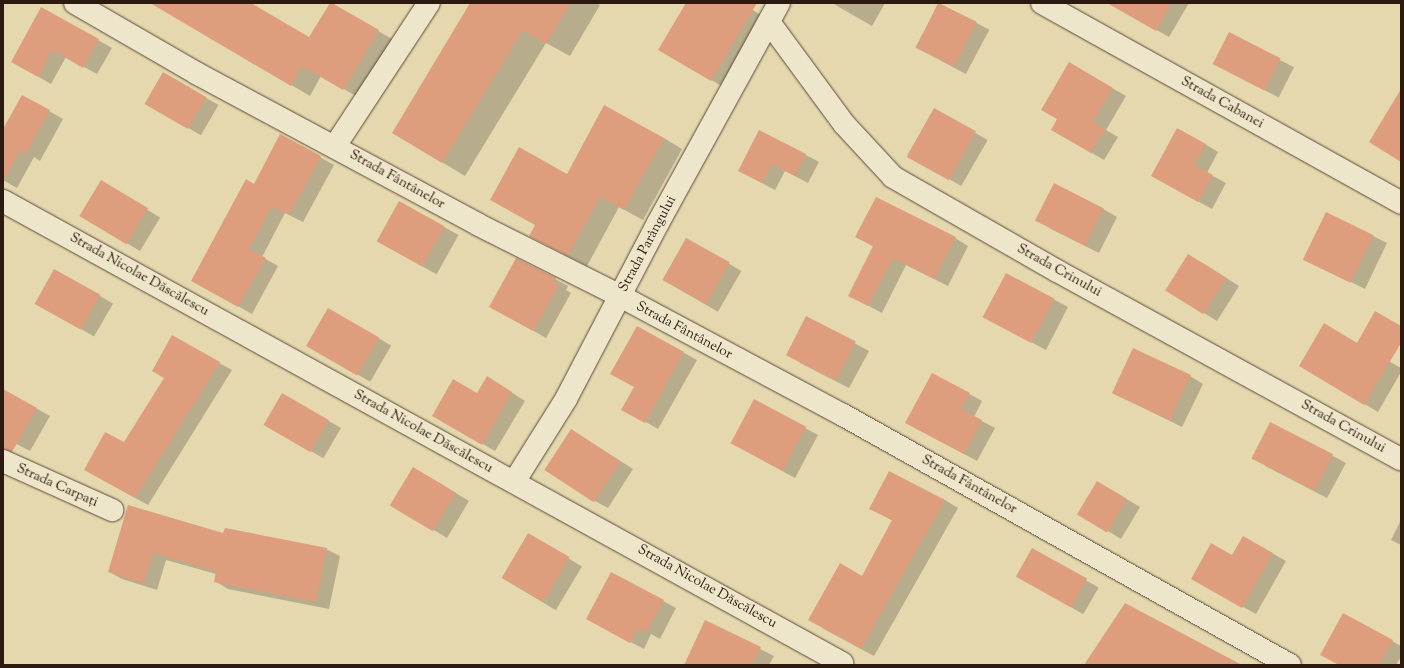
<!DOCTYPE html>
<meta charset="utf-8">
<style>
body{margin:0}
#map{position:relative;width:1404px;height:668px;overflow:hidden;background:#e5d8ae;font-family:"Sorts Mill Goudy",serif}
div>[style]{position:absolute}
.shadow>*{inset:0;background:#0003;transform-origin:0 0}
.building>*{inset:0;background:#de9e7e;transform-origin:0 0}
.roads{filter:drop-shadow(0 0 1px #5a4937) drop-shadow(0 0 1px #5a4937)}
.minor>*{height:22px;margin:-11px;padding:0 11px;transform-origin:11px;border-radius:11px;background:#eee6ca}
span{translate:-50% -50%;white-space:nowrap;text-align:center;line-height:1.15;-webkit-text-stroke:3px #eee6ca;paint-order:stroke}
.street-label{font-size:14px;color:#2c190f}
.frame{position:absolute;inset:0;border:4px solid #2c190f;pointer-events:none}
</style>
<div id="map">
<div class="shadow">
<i style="clip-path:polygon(152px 3px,249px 3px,310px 39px,331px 3px,397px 42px,363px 100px,321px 76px,310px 96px)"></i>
<i style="clip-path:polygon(472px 3px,596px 3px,600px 5px,570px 56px,546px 43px,465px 176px,393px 133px)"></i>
<i style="clip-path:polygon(687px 3px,747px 3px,746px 6px,771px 21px,730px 91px,659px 49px)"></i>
<i style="clip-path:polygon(832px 3px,885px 3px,872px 26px)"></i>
<i style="left:939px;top:3px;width:57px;height:50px;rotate:28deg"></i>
<i style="clip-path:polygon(1109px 3px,1189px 3px,1169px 37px)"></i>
<i style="clip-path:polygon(41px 8px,112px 48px,97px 74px,66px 57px,51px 84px,25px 69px)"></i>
<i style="left:1229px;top:34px;width:73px;height:34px;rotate:27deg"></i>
<i style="clip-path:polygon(1070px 64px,1126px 96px,1106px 130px,1118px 137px,1104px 160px,1052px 130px,1058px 119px)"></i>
<i style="left:163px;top:73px;width:64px;height:35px;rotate:30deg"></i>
<i style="clip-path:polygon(22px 96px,63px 119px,40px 161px,34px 157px,17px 188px,3px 180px,3px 131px)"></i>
<i style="left:934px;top:109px;width:62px;height:53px;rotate:30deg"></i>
<i style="clip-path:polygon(281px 135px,334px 165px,303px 222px,285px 213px,262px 257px,278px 266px,252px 314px,205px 288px,254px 185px)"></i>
<i style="clip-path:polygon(664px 138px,682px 149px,643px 220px,619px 207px,587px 266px,530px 236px,567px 175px)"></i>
<i style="clip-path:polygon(1205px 144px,1218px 152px,1207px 173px,1226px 183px,1212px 209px,1165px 183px)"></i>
<i style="clip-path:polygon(806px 155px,819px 162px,808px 183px,785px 171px,775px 190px,740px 171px)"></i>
<i style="left:101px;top:182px;width:69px;height:39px;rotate:31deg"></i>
<i style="left:399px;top:202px;width:68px;height:45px;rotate:29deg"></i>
<i style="clip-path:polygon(1103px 209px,1117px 217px,1099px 253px,1049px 228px)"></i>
<i style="clip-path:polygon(1373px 236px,1387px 243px,1365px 289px,1305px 259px)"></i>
<i style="clip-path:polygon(857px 237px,955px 238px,968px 246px,948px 286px,906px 265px,882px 313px,863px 303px,874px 247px)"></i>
<i style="left:686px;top:239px;width:64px;height:47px;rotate:30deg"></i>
<i style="clip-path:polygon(1201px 262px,1239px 286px,1217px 321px,1204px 313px)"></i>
<i style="left:55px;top:270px;width:67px;height:38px;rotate:30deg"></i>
<i style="clip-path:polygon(1006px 274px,1068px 307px,1046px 350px,997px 324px)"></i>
<i style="clip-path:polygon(555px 279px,568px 286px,566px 290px,571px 293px,546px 338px,490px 306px)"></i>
<i style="left:328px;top:309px;width:73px;height:42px;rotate:30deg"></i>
<i style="clip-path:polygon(806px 317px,869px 351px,849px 388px,800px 363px)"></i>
<i style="clip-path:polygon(1325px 325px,1401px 368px,1401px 372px,1378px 412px,1300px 366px)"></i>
<i style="clip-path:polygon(637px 327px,697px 360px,658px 429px,623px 409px,635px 387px)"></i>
<i style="clip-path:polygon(219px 363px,232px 370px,148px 505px,98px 477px,124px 443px)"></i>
<i style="clip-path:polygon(1190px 376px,1203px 384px,1182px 427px,1113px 393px)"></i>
<i style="clip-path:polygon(500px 385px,525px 401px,495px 451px,433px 415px)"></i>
<i style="clip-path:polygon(3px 390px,50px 416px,30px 451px,3px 437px)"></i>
<i style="left:282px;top:394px;width:68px;height:35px;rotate:30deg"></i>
<i style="clip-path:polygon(969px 394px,982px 401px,974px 417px,995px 428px,977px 461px,919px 430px)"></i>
<i style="clip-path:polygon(1271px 423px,1346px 463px,1327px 498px,1265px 466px)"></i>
<i style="clip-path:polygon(805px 428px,818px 435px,795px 478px,744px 450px)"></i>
<i style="clip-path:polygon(584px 438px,633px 469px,608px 508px,595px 501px)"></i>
<i style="clip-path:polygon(426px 475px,469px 501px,447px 538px,391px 504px)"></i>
<i style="clip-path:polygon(1110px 489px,1140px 507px,1121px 539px,1078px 513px)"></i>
<i style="clip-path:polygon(945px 500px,958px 508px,874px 656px,822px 628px,863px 577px,893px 521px,884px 516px)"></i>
<i style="clip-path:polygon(128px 506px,224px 534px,326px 549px,340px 556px,329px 609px,228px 589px,215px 581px,216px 574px,166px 560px,157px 590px,122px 579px,109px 572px)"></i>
<i style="clip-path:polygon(1401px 520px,1401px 545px,1391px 540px)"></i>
<i style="left:528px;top:534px;width:63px;height:51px;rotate:31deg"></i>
<i style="clip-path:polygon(1243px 537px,1286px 561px,1256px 614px,1192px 579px,1233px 557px)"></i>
<i style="left:1032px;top:549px;width:77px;height:31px;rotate:30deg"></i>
<i style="clip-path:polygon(663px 601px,676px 608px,660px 639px,651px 634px,644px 649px,601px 627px)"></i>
<i style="clip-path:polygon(1343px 614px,1401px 646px,1401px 657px,1396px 665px,1340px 665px)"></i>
<i style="clip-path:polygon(706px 622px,774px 656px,769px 665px,696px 665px)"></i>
</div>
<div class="building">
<i style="clip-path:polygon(150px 3px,251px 3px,309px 37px,330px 3px,332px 3px,379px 30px,343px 90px,302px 66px,291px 86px)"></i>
<i style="clip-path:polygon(470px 3px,571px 3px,546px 44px,523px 30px,442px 163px,392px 133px)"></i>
<i style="clip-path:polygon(686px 3px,757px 3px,711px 81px,658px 50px)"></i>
<i style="left:938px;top:3px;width:43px;height:50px;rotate:26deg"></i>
<i style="clip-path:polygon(1107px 3px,1172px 3px,1156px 31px)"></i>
<i style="clip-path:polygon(41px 7px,99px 39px,83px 68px,52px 50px,38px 77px,11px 62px)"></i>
<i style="left:1229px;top:32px;width:58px;height:36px;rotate:27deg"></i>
<i style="clip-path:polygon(1069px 62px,1113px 88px,1093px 122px,1105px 129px,1091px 153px,1051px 130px,1057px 119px,1041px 110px)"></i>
<i style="left:163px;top:72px;width:50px;height:37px;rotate:30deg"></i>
<i style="clip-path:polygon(1401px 89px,1401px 162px,1369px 142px)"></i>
<i style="clip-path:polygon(22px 95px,50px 110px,26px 154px,20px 151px,3px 182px,3px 129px)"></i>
<i style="clip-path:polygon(604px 105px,664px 138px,624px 210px,600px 197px,568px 256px,529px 236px,535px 225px,490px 200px,519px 147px,567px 174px)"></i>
<i style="left:934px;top:108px;width:48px;height:56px;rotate:29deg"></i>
<i style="clip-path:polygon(1177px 128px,1206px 144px,1194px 165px,1213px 175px,1198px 202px,1151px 176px)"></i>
<i style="clip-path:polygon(759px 130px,806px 154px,795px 176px,772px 164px,762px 183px,738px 171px)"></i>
<i style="clip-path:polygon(280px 134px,321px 156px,289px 215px,272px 206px,249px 249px,266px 258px,238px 307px,191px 281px,246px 179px,254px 184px)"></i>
<i style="left:101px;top:180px;width:55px;height:42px;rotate:31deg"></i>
<i style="left:1054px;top:183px;width:56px;height:42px;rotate:27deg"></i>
<i style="clip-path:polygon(876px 197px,956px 237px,934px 279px,893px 258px,868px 306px,848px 296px,873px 246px,855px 237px)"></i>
<i style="left:399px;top:201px;width:52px;height:46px;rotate:29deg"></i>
<i style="left:1326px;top:212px;width:53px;height:53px;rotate:26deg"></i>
<i style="left:686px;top:238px;width:50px;height:48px;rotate:29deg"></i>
<i style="left:1188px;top:254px;width:45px;height:43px;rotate:32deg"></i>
<i style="clip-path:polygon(516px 258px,556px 278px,554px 282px,559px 285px,533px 331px,489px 307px)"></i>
<i style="left:54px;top:269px;width:53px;height:40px;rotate:29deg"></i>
<i style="left:1006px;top:273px;width:55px;height:50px;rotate:28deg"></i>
<i style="left:328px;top:308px;width:59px;height:44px;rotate:30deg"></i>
<i style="clip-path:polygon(1375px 311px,1401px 326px,1401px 343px,1364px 405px,1299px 366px,1324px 323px,1357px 343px)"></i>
<i style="left:806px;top:316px;width:56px;height:44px;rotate:27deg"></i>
<i style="clip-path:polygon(637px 326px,684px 352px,645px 423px,621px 410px,634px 387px,610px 374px)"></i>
<i style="clip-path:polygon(172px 335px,220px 362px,135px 498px,84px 470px,105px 432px,124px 442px,164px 378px,152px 371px)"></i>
<i style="left:1133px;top:348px;width:64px;height:50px;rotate:25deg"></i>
<i style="clip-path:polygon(932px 373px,970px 393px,961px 409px,982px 420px,964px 454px,905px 423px)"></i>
<i style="clip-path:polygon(487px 376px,512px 392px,482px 445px,432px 416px,453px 379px,477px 393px)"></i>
<i style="clip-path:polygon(3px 389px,37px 408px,12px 452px,3px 449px)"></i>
<i style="left:282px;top:393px;width:54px;height:37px;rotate:30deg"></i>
<i style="left:754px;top:399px;width:59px;height:50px;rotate:28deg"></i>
<i style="left:1270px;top:422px;width:71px;height:41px;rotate:27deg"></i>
<i style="left:571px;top:429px;width:59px;height:49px;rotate:33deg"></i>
<i style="left:413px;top:467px;width:50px;height:45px;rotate:31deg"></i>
<i style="clip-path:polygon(889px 471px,945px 500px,861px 649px,808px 620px,840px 563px,862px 576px,892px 520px,869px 509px)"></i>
<i style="left:1097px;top:481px;width:35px;height:39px;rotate:31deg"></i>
<i style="clip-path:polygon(128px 505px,223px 533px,225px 528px,327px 548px,316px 602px,214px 582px,216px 571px,153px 553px,144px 583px,108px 572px)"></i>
<i style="left:528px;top:533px;width:48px;height:52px;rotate:30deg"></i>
<i style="clip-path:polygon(1243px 536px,1273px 553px,1242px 608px,1191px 579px,1211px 543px,1232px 555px)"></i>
<i style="left:1032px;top:548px;width:63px;height:33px;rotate:29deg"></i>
<i style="clip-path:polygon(611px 572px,664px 600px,647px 632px,638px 628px,630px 643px,586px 619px)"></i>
<i style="clip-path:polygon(1125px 603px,1242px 665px,1084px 665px)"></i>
<i style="clip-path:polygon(1343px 613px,1393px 640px,1379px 665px,1339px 665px,1320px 655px)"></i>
<i style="clip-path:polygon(705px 620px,761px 647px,752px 665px,684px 665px)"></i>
</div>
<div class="roads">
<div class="minor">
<i style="left:75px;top:3px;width:140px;rotate:30deg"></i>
<i style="left:196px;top:73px;width:321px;rotate:28.2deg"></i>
<i style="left:479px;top:225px;width:158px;rotate:26.7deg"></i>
<i style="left:620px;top:296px;width:253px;rotate:28.1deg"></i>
<i style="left:843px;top:415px;width:512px;rotate:29.22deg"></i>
<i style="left:1042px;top:3px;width:411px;rotate:29.1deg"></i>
<i style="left:769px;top:22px;width:127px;rotate:53.7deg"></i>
<i style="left:844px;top:124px;width:72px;rotate:47.2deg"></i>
<i style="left:893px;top:177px;width:189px;rotate:29.8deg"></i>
<i style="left:1057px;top:271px;width:392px;rotate:28.7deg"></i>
<i style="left:335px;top:146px;width:171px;rotate:-56.7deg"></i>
<i style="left:3px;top:201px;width:958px;rotate:28.84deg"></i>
<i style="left:3px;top:461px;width:120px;rotate:24.2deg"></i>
<i style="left:514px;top:482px;width:98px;rotate:-57.9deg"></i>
<i style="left:566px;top:399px;width:199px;rotate:-62.4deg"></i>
<i style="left:658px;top:223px;width:251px;rotate:-61.2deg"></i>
</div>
</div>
<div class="street-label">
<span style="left:1222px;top:103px;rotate:29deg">Strada Cabanei</span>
<span style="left:397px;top:180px;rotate:29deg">Strada Fântânelor</span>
<span style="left:648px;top:244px;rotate:-62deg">Strada Parângului</span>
<span style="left:1059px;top:271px;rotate:29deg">Strada Crinului</span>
<span style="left:139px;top:275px;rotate:29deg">Strada Nicolae Dăscălescu</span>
<span style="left:684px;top:331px;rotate:28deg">Strada Fântânelor</span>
<span style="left:1343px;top:427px;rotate:29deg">Strada Crinului</span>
<span style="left:423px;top:432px;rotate:29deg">Strada Nicolae Dăscălescu</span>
<span style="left:969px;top:485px;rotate:29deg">Strada Fântânelor</span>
<span style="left:57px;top:486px;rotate:24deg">Strada Carpați</span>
<span style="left:707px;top:587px;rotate:29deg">Strada Nicolae Dăscălescu</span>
</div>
<div class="frame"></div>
</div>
